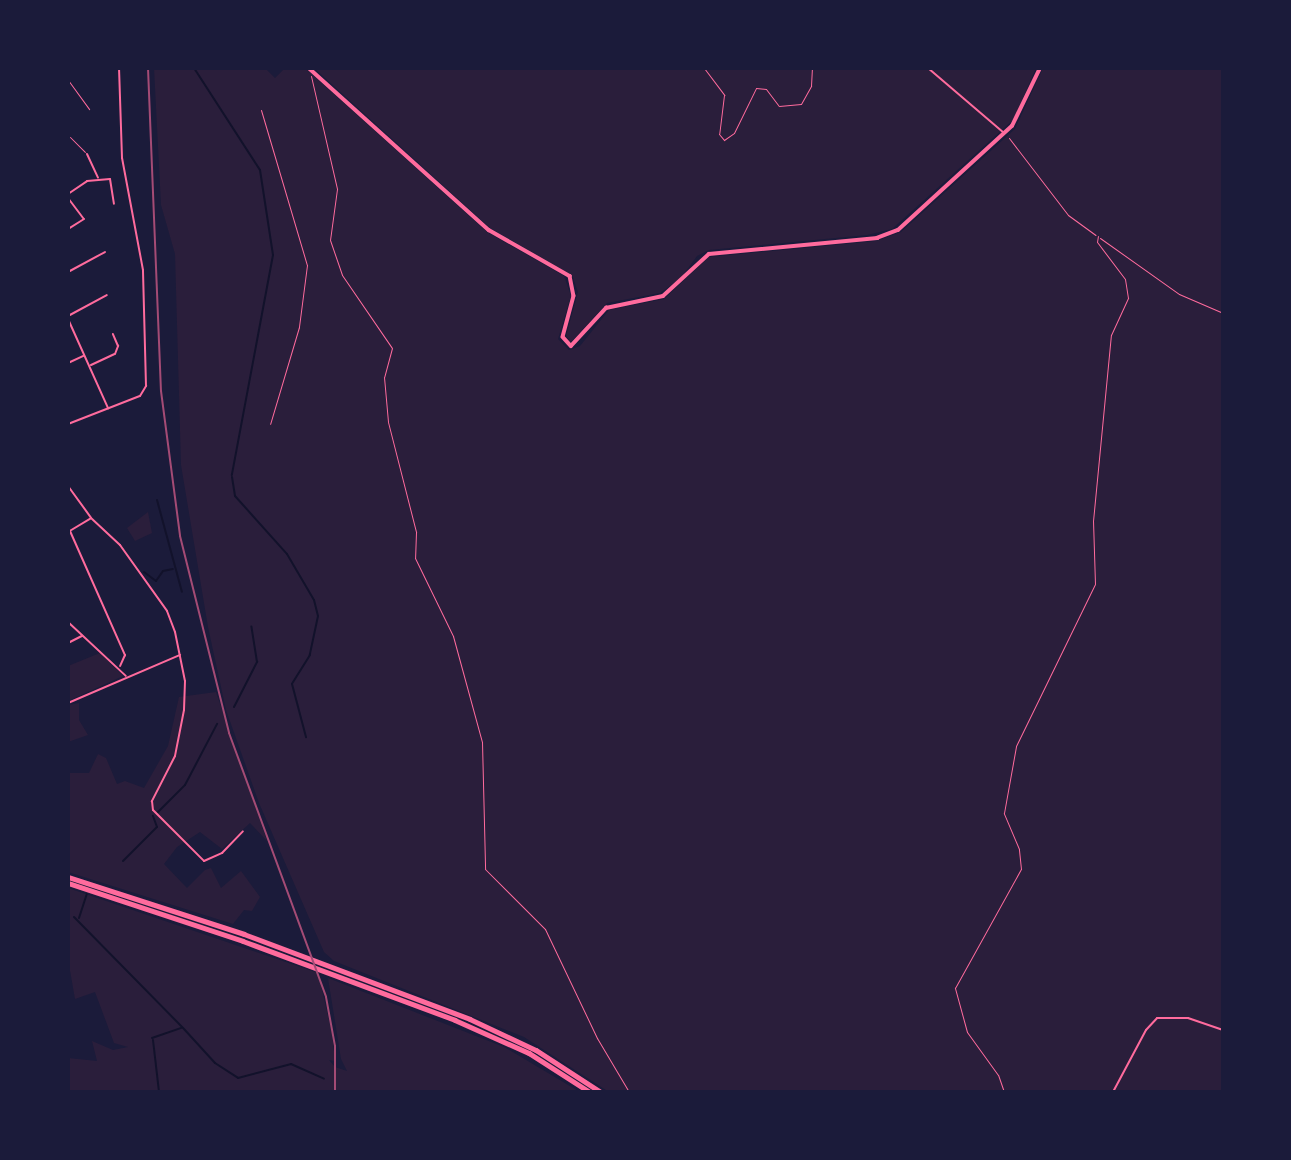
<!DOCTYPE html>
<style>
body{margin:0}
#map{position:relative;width:1291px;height:1160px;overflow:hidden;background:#1b1b3a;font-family:"PT Sans Narrow",sans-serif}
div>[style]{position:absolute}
.green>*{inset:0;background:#2a1e3b}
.stream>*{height:2px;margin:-1px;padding:0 1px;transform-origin:1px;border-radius:1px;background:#12122b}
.path>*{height:1px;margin:-0.5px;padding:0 0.5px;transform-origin:0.5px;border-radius:0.5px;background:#ff6b9d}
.service>*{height:1px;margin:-0.5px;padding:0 0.5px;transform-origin:0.5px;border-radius:0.5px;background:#ff6b9d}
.minor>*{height:2px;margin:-1px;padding:0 1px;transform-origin:1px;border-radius:1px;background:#ff6b9d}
.secondary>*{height:3.5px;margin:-1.75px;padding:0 1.75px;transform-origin:1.75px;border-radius:1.75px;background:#ff6b9d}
.motorway>*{height:4.5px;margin:-2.25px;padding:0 2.25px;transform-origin:2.25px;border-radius:2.25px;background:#ff6b9d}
.rail>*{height:2px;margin:-1px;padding:0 1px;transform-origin:1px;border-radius:1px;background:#a44b75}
span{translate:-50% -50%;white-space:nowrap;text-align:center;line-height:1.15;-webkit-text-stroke:6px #1b1b3a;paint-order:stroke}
.frame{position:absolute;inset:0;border:70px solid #1b1b3a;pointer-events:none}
</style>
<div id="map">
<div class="green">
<div style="clip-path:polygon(154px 68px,265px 68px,275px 78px,285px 68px,305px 68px,487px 232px,564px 276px,571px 296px,558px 339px,569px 350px,580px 346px,609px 310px,664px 299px,709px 257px,876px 241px,901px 232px,1015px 129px,1043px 68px,1223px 68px,1223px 1092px,609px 1092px,524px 1037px,334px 961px,324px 952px,259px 803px,226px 710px,208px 627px,181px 465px,175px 254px,161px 205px)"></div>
<div style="clip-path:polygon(314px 68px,1036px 68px,1014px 119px,892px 229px,867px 235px,709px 250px,697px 256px,680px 279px,660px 293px,607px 303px,571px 342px,566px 336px,578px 292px,572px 275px,490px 228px)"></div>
<div style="clip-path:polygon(148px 512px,152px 533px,135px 541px,127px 528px)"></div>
<div style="clip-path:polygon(100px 653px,123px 676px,68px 701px,68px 666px)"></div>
<div style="clip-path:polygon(216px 692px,267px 841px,250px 823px,222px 849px,200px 832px,177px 847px,164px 864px,187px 888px,205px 870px,211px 868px,221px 888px,241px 871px,260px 897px,252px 911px,244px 910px,233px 924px,68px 872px,68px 773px,89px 773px,98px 754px,106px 758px,117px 784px,125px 781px,144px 788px,168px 746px,179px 697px)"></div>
<div style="clip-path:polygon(79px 703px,79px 720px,88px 735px,68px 742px,68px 705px)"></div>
<div style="clip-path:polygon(68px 888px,318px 973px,332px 1033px,335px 1061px,329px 1060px,335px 1067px,347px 1071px,341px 1059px,328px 978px,504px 1047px,580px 1092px,68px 1092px,68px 1058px,97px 1061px,92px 1041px,113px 1050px,128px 1047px,114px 1043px,95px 992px,75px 999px,68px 959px)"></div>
</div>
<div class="stream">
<div style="left:194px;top:68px;width:121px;rotate:57.1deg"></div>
<div style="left:260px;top:170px;width:86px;rotate:81.3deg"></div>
<div style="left:273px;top:255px;width:224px;rotate:100.6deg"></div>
<div style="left:232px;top:477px;width:19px;rotate:81deg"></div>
<div style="left:235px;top:496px;width:78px;rotate:48.1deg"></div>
<div style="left:287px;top:554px;width:53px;rotate:59.6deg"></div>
<div style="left:314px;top:600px;width:16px;rotate:76deg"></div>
<div style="left:318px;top:616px;width:40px;rotate:102deg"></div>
<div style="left:310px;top:655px;width:34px;rotate:122deg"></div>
<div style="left:292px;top:684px;width:55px;rotate:75.2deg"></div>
<div style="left:157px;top:500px;width:95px;rotate:74.8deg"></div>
<div style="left:144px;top:572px;width:15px;rotate:37deg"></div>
<div style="left:156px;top:581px;width:12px;rotate:-55deg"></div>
<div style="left:163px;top:571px;width:10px;rotate:-11deg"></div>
<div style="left:234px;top:707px;width:51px;rotate:-62.9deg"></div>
<div style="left:257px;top:662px;width:36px;rotate:-99deg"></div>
<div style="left:158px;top:812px;width:38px;rotate:-45deg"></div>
<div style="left:185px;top:785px;width:69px;rotate:-62.3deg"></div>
<div style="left:123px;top:861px;width:48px;rotate:-45deg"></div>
<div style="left:157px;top:827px;width:12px;rotate:-110deg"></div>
<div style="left:74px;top:917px;width:156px;rotate:45.5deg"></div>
<div style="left:79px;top:918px;width:25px;rotate:-72deg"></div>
<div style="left:184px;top:1029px;width:46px;rotate:47.6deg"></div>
<div style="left:215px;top:1063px;width:27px;rotate:33deg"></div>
<div style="left:238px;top:1078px;width:55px;rotate:-14.8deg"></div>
<div style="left:291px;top:1064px;width:36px;rotate:24deg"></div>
<div style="left:152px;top:1038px;width:31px;rotate:-19deg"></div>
<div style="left:153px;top:1040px;width:52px;rotate:83.4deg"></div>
</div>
<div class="path">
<div style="left:704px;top:68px;width:34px;rotate:53deg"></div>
<div style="left:724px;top:95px;width:39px;rotate:97deg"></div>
<div style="left:719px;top:134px;width:8px;rotate:50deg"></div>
<div style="left:724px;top:140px;width:12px;rotate:-35deg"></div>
<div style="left:734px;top:133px;width:50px;rotate:-63.9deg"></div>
<div style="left:756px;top:88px;width:10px;rotate:6deg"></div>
<div style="left:766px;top:89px;width:21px;rotate:53deg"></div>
<div style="left:779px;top:106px;width:22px;rotate:-5deg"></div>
<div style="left:801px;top:104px;width:21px;rotate:-61deg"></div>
<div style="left:811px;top:86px;width:18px;rotate:-87deg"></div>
<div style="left:311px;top:76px;width:116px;rotate:77deg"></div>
<div style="left:337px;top:189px;width:51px;rotate:97.8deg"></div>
<div style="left:330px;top:240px;width:37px;rotate:71deg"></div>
<div style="left:342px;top:275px;width:88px;rotate:55.6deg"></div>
<div style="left:392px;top:348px;width:30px;rotate:105deg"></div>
<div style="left:384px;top:377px;width:45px;rotate:84.9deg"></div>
<div style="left:388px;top:422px;width:114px;rotate:75.7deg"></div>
<div style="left:416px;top:532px;width:26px;rotate:92deg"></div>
<div style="left:415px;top:558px;width:87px;rotate:64deg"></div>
<div style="left:453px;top:636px;width:110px;rotate:74.7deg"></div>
<div style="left:482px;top:742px;width:127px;rotate:88.6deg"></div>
<div style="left:485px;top:869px;width:85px;rotate:45deg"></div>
<div style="left:545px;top:929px;width:121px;rotate:64.5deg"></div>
<div style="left:597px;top:1038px;width:63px;rotate:59.3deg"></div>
<div style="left:261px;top:110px;width:162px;rotate:73.5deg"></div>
<div style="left:307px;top:265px;width:63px;rotate:97.4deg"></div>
<div style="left:299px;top:327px;width:101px;rotate:106.6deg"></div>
<div style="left:1009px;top:138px;width:97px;rotate:52.5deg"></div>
<div style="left:1068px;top:215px;width:34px;rotate:36deg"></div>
<div style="left:1100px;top:238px;width:97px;rotate:35.3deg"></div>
<div style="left:1179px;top:294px;width:48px;rotate:23.4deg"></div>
<div style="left:1004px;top:1092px;width:18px;rotate:-109deg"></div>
<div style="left:998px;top:1075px;width:53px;rotate:-125.8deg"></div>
<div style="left:967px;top:1032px;width:46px;rotate:-105.3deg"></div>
<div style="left:955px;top:988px;width:136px;rotate:-61deg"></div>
<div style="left:1021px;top:869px;width:20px;rotate:-96deg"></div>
<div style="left:1019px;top:849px;width:39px;rotate:-113deg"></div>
<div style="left:1004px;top:813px;width:68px;rotate:-79.8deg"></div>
<div style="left:1016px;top:746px;width:180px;rotate:-64deg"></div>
<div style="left:1095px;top:584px;width:63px;rotate:-91.8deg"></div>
<div style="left:1093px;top:521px;width:187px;rotate:-84.5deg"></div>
<div style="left:1111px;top:335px;width:41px;rotate:-65.3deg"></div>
<div style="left:1128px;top:298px;width:19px;rotate:-99deg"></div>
<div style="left:1125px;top:279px;width:46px;rotate:-127.1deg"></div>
<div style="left:1097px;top:242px;width:6px;rotate:-81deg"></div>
</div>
<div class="service">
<div style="left:68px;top:80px;width:36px;rotate:54deg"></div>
<div style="left:70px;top:137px;width:21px;rotate:45deg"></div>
</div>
<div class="minor">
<div style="left:928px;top:68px;width:100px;rotate:40.5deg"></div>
<div style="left:68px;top:135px;width:3px;rotate:90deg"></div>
<div style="left:87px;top:154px;width:26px;rotate:65deg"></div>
<div style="left:68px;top:194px;width:23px;rotate:-34deg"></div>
<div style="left:87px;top:181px;width:23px;rotate:-5deg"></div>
<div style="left:110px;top:179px;width:25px;rotate:81deg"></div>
<div style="left:68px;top:198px;width:26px;rotate:53deg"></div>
<div style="left:84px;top:219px;width:19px;rotate:148deg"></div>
<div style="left:68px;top:272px;width:42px;rotate:-28.4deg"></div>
<div style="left:68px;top:316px;width:44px;rotate:-28.3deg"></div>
<div style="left:68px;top:319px;width:98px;rotate:65.8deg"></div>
<div style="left:68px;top:363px;width:17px;rotate:-25deg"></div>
<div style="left:91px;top:365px;width:26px;rotate:-25deg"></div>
<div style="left:115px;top:354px;width:9px;rotate:-69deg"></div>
<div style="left:118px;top:346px;width:13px;rotate:-113deg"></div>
<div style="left:68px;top:424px;width:77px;rotate:-21.3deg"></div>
<div style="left:140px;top:396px;width:12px;rotate:-59deg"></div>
<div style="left:146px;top:386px;width:116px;rotate:-91.5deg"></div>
<div style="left:143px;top:270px;width:114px;rotate:-100.6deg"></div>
<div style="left:122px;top:158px;width:90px;rotate:-91.9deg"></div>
<div style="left:68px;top:486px;width:39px;rotate:54deg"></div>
<div style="left:91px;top:518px;width:40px;rotate:43deg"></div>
<div style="left:120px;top:545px;width:81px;rotate:54.5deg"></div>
<div style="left:167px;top:611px;width:22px;rotate:69deg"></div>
<div style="left:175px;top:632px;width:50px;rotate:78.5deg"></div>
<div style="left:185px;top:681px;width:29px;rotate:92deg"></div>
<div style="left:184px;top:710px;width:47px;rotate:101.1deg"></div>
<div style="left:175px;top:756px;width:51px;rotate:117.1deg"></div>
<div style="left:152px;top:801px;width:9px;rotate:84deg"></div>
<div style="left:153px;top:810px;width:72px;rotate:45deg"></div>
<div style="left:204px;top:861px;width:20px;rotate:-24deg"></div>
<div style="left:222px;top:853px;width:30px;rotate:-46deg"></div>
<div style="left:70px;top:531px;width:136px;rotate:66.1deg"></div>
<div style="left:125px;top:655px;width:12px;rotate:114deg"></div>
<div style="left:68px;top:532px;width:26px;rotate:-31deg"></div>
<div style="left:68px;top:622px;width:79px;rotate:43deg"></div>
<div style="left:68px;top:643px;width:16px;rotate:-27deg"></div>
<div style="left:68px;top:703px;width:122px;rotate:-23.2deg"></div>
<div style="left:68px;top:1004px;width:1px;rotate:90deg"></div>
<div style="left:1113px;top:1092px;width:70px;rotate:-62deg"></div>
<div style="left:1146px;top:1030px;width:16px;rotate:-47deg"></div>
<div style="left:1157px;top:1018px;width:31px"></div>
<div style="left:1188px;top:1018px;width:37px;rotate:19deg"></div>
</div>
<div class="secondary">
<div style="left:309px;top:68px;width:242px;rotate:42deg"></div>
<div style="left:489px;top:230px;width:93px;rotate:29.6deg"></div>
<div style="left:570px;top:276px;width:20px;rotate:79deg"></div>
<div style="left:574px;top:296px;width:42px;rotate:105deg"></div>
<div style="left:563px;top:337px;width:12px;rotate:48deg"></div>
<div style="left:571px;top:346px;width:52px;rotate:-47.4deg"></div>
<div style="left:606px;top:308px;width:58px;rotate:-11.9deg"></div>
<div style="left:663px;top:296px;width:62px;rotate:-42.4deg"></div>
<div style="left:709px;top:254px;width:169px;rotate:-5.4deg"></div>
<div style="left:877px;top:238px;width:22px;rotate:-21deg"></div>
<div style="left:898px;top:230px;width:154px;rotate:-42.4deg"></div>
<div style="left:1012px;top:126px;width:64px;rotate:-64.2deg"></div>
</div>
<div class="motorway">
<div style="left:68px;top:877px;width:185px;rotate:17.9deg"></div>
<div style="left:244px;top:934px;width:241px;rotate:20.6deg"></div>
<div style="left:470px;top:1019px;width:73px;rotate:25.2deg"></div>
<div style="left:536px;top:1050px;width:77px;rotate:32.9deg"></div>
<div style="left:68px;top:883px;width:184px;rotate:18.3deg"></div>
<div style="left:243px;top:941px;width:226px;rotate:20.4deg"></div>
<div style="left:455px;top:1020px;width:81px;rotate:24deg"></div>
<div style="left:529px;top:1053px;width:72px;rotate:32.6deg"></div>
</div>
<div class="rail">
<div style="left:148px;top:68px;width:323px;rotate:87.7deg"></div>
<div style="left:161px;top:391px;width:146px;rotate:82.5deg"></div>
<div style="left:180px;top:536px;width:203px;rotate:76deg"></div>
<div style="left:229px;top:733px;width:281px;rotate:69.8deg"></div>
<div style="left:326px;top:997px;width:50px;rotate:79.6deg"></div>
<div style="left:335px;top:1046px;width:46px;rotate:90deg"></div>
</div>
<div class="frame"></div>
</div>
